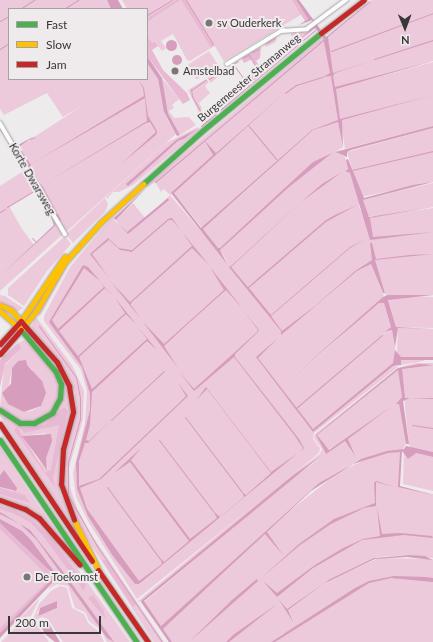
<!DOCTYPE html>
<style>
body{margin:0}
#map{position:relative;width:433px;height:642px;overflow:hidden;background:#eeebec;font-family:Lato,sans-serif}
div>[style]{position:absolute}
.green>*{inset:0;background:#edc9dc;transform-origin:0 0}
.forest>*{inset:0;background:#e7b9d3}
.water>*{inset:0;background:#d69dbd}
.round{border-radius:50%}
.stream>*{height:1px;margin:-0.5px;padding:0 0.5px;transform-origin:0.5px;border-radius:0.5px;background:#d69dbd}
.roads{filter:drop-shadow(0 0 1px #a8a5a6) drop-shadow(0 0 1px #a8a5a6)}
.street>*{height:3.5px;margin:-1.75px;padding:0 1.75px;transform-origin:1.75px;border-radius:1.75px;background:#fcfcfc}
.fast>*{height:5px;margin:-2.5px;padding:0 2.5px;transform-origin:2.5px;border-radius:2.5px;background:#4caf50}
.slow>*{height:5px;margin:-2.5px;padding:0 2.5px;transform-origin:2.5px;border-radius:2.5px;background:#ffc107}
.jam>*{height:5px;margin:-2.5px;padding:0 2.5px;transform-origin:2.5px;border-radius:2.5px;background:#c62828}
.dots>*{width:11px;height:11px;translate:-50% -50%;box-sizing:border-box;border:2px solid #efeaec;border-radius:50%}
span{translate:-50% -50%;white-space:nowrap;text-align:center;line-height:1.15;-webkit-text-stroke:4px #efeaec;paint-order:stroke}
.poi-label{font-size:11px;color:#393738}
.left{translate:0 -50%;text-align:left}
.street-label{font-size:11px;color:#393738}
.legend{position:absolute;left:8px;top:8px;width:140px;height:72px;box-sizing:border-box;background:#efeaec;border:1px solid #a6a2a4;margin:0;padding:5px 7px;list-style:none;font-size:12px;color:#393738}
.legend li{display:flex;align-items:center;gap:8px;height:20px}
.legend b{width:20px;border:1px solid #a6a2a4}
.north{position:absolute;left:385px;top:8px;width:40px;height:40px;-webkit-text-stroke:3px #efeaec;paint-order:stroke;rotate:179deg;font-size:11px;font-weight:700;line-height:16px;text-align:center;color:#393738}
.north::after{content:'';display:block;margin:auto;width:14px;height:18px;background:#393738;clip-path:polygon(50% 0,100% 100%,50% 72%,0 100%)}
.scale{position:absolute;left:8px;top:616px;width:93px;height:18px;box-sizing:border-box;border:2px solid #393738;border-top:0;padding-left:5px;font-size:12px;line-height:14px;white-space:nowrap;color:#393738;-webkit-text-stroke:3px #efeaec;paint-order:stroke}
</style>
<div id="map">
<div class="green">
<div style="clip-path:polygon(0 0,107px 0,111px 9px,9px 9px,9px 79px,147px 79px,147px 63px,158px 79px,165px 115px,176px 134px,66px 232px,17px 148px,82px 106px,63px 117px,47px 93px,4px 115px,0 109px)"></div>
<div style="clip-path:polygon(122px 0,176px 0,147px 18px,147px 9px,127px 9px)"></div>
<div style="clip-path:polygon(181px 0,211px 48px,190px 61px,187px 60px,173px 34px,161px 41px,166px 48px,162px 51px,155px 42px,152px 44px,147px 36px,147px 22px)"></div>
<div style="clip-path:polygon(186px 0,296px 0,304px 13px,224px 61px)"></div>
<div style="clip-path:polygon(evenodd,373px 0,433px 0,433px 61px,361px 82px,433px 62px,433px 126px,345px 149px,341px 122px,338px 122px,343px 147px,335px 152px,345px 157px,348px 168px,345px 171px,350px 173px,361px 203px,359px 206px,373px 239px,369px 219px,376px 216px,368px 216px,363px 200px,433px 183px,433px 207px,378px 216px,433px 208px,433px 295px,386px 296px,375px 261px,372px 260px,355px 271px,316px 306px,357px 271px,371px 264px,384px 296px,366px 313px,379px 303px,384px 303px,391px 327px,386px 333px,392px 330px,396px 354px,393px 363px,313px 429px,296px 410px,313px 432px,393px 366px,398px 367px,314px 433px,313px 439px,320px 448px,319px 453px,137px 599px,89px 523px,76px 497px,73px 473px,85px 423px,87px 391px,81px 370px,44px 321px,44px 316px,70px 267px,106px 224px,116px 215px,114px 220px,125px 230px,116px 220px,133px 203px,145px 218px,154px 211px,170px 195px,164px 189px,161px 192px,155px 182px,148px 187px,146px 186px,323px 37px,329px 63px,328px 37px,373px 0,274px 101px,174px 193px,202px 228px,273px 167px,203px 229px,218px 248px,220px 248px,265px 209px,220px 250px,228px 263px,170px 195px,213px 155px,204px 141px,216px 153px,274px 101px,373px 0,168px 219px,172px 219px,180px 231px,172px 220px,169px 220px,132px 252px,120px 250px,109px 240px,92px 254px,108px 238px,119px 248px,132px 250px,168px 219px,373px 0,178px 259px,132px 302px,132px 307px,118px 291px,129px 303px,178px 259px,373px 0,230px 266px,248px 287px,258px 279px,249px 288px,260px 305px,230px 266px,373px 0,358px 320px,332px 344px,284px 384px,297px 372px,358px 320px,373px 0,131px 459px,131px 460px,183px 531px,130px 462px,131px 459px)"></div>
<div style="clip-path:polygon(315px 28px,297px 44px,291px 35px,291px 33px)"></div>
<div style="clip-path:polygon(277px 36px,276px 42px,266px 47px,264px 44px)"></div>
<div style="left:209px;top:51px;width:17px;height:26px;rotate:57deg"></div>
<div style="clip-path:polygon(226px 67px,227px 69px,211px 83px,207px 78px)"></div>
<div style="clip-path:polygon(162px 78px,179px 99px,172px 105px,174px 108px,169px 111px,174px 118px,189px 117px,196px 125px,180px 135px,168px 112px)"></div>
<div style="clip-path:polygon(206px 79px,209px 82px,205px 86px,210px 93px,199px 103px,202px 108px,199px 113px,188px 90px)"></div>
<div style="clip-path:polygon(evenodd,198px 127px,199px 130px,133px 185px,119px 192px,113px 192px,107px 199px,106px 197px,166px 143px,198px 127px,197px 128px,184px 139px,178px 141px,126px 184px,176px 140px,183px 138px,197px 128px)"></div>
<div style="clip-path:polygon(433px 128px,433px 182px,361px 197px,347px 152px)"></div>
<div style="clip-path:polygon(25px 170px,36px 190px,9px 206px,22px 229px,34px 245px,57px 224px,63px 234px,0 291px,0 186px)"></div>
<div style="clip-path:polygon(105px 198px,108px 204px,105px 212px,73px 243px,66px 234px)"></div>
<div style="clip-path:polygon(65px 236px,71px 244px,47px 271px,24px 306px,8px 295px,8px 288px)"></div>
<div style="clip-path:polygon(68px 265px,40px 316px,38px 315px,64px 268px)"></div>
<div style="clip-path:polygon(0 295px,5px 296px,23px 308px,17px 312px,0 304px)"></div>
<div style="clip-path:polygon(411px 296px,433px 297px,433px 328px,396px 327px,388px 298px)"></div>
<div style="clip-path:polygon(36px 317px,72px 365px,84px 391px,83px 419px,69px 468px,70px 487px,77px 508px,89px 531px,164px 642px,154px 642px,77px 523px,63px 486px,65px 453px,75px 412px,75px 393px,64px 368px,31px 327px)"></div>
<div style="clip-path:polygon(398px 328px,433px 329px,433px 359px,424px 359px,424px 361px,401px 365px,397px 350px)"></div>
<div style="clip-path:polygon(evenodd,24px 340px,46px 361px,57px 378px,60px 392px,55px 408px,38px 421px,18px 421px,0 408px,4px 366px,22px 348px,18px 343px,24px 340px,18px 361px,32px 369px,41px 406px,31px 411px,24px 412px,9px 386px,12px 368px,18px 361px)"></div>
<div style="clip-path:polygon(416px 363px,433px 363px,433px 455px,433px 452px,411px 449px,409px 444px,401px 367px)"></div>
<div style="clip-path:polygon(evenodd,56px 368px,68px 388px,71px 417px,59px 482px,60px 493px,85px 545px,0 416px,0 413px,14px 423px,31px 426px,53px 416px,61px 406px,63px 396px,56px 368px,46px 433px,46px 462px,48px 469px,38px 460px,22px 436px,46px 433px)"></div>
<div style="clip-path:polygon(evenodd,398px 368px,402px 397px,397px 404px,399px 404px,406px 444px,401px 452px,399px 486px,433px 494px,433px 558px,410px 555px,377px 557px,330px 579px,287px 609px,278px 600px,295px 623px,288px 610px,330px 580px,379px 558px,429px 559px,433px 560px,433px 642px,275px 642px,285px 635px,284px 633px,271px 642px,169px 642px,161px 630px,287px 513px,339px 472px,369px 458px,358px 460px,319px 483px,161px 626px,144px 602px,288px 482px,323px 456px,292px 476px,188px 564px,141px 602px,138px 601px,283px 481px,320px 454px,322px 449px,314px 438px,315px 434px,398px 368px,317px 436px,327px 450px,348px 439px,357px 457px,345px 441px,325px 453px,317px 436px)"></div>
<div style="clip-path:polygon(0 447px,32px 496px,69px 549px,44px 520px,0 499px,0 487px,14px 491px,3px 470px,0 475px)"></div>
<div style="clip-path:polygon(404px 452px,405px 457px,416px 453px,433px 457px,433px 491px,403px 484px)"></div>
<div style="clip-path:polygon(0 504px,22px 510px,38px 521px,63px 548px,130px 642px,107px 642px,101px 630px,89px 621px,85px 612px,75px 608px,68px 586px,57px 584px,48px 589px,54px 581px,0 636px,0 521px,53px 570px,31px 540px,0 519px)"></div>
<div style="clip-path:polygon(evenodd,60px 586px,67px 588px,72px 608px,84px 614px,88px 623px,99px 632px,104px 642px,63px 642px,48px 619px,42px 617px,36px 620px,34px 617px,39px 604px,51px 591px,60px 586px,57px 601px,54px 610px,45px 611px,39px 616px,37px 613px,40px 608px,57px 601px)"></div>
<div style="clip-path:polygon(40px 598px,31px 616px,20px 618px)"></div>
<div style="clip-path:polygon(30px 619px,35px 622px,49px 642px,1px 642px,21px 622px)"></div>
</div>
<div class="forest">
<div style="clip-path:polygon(176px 0,186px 0,214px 46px,211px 48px,181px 0,147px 22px,147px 18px)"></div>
<div style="clip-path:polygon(292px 0,296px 0,308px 19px,305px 21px)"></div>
<div style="clip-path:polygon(147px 36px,152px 43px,155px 42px,158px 46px,152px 50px,163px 70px,187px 93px,190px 100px,183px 104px,147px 56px)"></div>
<div style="clip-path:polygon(295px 41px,297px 44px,249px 85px,245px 80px,258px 71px,252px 59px,244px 63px,241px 58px,261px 47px,260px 58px,256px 61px,261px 68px)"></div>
<div style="clip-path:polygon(18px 343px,22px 348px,5px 364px,0 387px,0 360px)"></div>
<div style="clip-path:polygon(64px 407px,68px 411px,53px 478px,55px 487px,14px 430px,17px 427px,45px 472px,51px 470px,59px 425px,24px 433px,21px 428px,44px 425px)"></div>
<div style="clip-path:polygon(0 488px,25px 495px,30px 503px,0 494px)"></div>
<div style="clip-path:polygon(0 506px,14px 510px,31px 519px,50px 536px,86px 585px,84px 591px,87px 595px,43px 536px,31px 523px,15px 514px,0 509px)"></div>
<div style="clip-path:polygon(0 523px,46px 567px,51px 574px,48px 576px,0 529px)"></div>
<div style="clip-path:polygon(101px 559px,107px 561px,136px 604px,133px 607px)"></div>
<div style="clip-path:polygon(47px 582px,49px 584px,0 633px,0 628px)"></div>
<div style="clip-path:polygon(93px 595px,103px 609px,106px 619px,88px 598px)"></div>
</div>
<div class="water">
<div style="clip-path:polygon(107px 0,118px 0,123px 9px,111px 9px)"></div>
<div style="clip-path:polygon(296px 0,299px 0,326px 37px,369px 2px,373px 0,328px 37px,333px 73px,375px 60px,335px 73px,333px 76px,335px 87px,433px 61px,336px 89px,340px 119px,433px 95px,342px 120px,343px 147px,338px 122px,313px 130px,203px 229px,218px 248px,220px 248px,313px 162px,332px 153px,289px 187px,220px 250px,227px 264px,171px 193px,213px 155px,204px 140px,216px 153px,284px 93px,174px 193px,201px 228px,312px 130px,338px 120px,331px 76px,323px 77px,330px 73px,323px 37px,315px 28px,296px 42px,315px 26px,312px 20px,299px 25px,308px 19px)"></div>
<div class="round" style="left:165.5px;top:39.5px;width:11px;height:11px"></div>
<div class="round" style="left:172px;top:55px;width:10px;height:10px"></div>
<div style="clip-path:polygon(147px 56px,162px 78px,168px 113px,180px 135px,177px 136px,164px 112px,158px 79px,147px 63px)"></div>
<div style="clip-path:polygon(138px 79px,144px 88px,148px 116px,157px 131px,157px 133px,156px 135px,121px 164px,63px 217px,156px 132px,150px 122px,146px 123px,44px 184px,147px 121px,145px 98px,33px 163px,144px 96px,143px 88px)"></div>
<div style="clip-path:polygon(433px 126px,433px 128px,351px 150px,347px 152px,347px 157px,335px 152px)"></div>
<div style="clip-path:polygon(197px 129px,184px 139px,178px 141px,128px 186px,126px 184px,176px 140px)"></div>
<div style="clip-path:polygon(34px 136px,19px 147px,31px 165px,32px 174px,12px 140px,18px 145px)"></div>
<div style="clip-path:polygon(348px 159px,364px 198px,413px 185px,433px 182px,363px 200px,369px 217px,433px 207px,370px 218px,373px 237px,433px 232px,370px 240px,350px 173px,345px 171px,348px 169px,346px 160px)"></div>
<div style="clip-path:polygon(342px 172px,301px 202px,231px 267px,248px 287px,326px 220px,333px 216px,357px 205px,326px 222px,249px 288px,271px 315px,350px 247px,366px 239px,350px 248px,271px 316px,282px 331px,315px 306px,355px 271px,372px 260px,370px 243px,372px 243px,376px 259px,410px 255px,433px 254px,375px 260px,385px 293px,383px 293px,371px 264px,357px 271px,281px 335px,281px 331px,229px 267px,231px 266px,301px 202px,322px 184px)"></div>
<div style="clip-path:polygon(34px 176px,43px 187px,61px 220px,60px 221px)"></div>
<div style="clip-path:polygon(145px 189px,116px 220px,127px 232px,168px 198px,169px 200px,128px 234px,114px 218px)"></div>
<div style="clip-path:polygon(50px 214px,56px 225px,0 276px,54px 225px)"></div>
<div style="clip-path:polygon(172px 218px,181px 231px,172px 220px,169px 220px,132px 252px,120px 250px,109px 240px,92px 254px,109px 278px,90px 254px,108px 238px,119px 248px,132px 250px,168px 219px)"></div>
<div style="clip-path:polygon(182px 232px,209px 265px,192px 248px,132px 302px,131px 305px,141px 319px,111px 282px,130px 302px,192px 246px)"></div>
<div style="clip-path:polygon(83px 265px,88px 267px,100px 281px,84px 268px,52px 320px,58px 329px,104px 287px,101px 283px,113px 296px,105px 288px,59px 331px,78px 356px,125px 313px,115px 298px,136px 324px,126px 314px,79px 357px,92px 389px,147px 339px,137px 326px,157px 350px,147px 341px,92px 392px,90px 425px,86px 440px,89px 441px,112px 419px,88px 443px,85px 443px,79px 461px,79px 486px,99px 479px,178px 404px,186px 396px,178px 383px,188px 396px,101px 479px,80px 488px,87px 509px,139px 581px,162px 564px,160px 558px,164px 562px,189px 541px,130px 462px,114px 473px,141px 448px,131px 460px,190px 539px,217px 518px,213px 511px,220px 517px,244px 497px,242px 492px,246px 495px,271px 473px,207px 389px,197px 399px,206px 387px,271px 472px,298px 453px,139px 584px,135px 584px,113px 556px,88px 516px,77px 489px,76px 463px,90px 410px,90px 394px,82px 367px,49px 322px)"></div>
<div style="clip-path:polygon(210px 267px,242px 308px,226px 290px,191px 321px,164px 346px,178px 368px,143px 322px,164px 344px,224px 290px)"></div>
<div style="clip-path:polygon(388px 295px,433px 295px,388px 300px,396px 327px,433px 329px,398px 328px,395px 347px,392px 330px,385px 332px,391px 327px,384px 303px,379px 303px,282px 386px,383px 297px)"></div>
<div style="clip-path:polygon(243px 310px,259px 330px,258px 332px,235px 354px,235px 357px,299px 439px,304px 448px,301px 452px,303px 448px,295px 436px,234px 357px,194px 391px,179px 371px,194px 389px,257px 332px,258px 330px)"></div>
<div style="clip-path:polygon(278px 338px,258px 358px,313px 429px,393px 363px,395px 350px,401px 357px,433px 357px,433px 360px,401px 360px,401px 365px,393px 366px,313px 432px,256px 357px)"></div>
<div style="clip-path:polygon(26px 360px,27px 365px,42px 381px,46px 393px,41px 406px,24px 412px,8px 404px,2px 393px,11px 384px,12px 368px,18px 361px)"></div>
<div style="clip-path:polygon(420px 364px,433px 365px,402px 369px,405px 398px,433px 398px,433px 399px,410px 398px,403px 401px,409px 444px,406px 444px,399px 404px,396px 404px,402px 397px,398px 370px,317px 435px,329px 450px,392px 406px,348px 439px,356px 457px,345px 441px,326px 454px,316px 435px,398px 368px)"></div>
<div style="clip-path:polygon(51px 434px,52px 441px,46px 458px,47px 470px,22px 436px)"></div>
<div style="clip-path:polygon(406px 446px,433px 452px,433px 457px,416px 453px,408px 459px,402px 451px,400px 486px,433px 495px,398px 487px,400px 452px,388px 453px,353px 464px,311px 491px,267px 532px,283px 555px,265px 534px,166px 626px,163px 629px,172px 642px,169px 642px,141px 602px,142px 600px,292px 476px,322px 455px,144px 601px,161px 626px,319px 483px,361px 459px,387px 451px,404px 449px)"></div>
<div style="clip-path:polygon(4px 470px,17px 488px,16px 491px,0 487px,0 475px)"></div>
<div style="clip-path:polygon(376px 481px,395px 487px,376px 482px,376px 506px,364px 508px,331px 524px,300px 545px,260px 579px,299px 544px,334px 519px,375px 503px,374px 483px)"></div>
<div style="clip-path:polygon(377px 507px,382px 534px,400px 533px,432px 536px,433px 538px,404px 535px,362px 540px,313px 568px,277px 597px,263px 581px,277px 593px,315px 565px,343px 548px,363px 539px,380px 536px)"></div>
<div style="clip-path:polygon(0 512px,30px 530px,64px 573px,70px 573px,69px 580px,114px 642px,107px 638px,37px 540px,20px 524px,0 514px)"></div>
<div style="clip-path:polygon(0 519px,22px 531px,31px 540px,53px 570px,54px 581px,0 638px,0 633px,52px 579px,50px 571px,0 523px)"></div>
<div style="clip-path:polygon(410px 555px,425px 556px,433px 560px,407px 557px,375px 559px,325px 583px,288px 610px,294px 623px,278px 599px,287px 609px,330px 579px,374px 558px)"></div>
<div style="clip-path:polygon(394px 576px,425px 577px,433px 578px,433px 582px,391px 578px,369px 583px,275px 642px,271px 642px,355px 588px,369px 581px)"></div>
<div style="clip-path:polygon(257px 579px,258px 581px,189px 642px,232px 600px)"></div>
<div style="clip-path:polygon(57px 601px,57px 608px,38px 616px,40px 608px)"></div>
<div style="clip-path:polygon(277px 604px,229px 642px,226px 642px,233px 635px)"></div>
<div style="clip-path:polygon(43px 620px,49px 624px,60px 642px,55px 642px,46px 635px,40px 626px)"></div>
</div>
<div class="stream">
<div style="left:186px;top:0;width:52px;rotate:58.5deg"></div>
<div style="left:20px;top:9px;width:17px;rotate:-33deg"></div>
<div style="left:64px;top:9px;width:17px;rotate:-33deg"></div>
<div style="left:147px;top:15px;width:29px;rotate:-31deg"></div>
<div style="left:0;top:21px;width:10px;rotate:-29deg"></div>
<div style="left:267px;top:43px;width:9px;rotate:-32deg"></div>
<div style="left:0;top:49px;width:11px;rotate:-34deg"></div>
<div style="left:331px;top:51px;width:109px;rotate:-20.4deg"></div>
<div style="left:252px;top:52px;width:7px;rotate:-27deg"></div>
<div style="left:244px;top:57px;width:5px;rotate:-22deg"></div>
<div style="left:249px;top:55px;width:22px;rotate:60deg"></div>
<div style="left:374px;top:59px;width:62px;rotate:-17.9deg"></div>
<div style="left:233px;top:64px;width:26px;rotate:54deg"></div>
<div style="left:232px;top:65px;width:7px;rotate:-34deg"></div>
<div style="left:209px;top:79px;width:19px;rotate:-32deg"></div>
<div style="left:191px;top:89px;width:7px;rotate:82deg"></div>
<div style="left:192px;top:96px;width:29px;rotate:61deg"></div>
<div style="left:191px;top:90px;width:18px;rotate:-34deg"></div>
<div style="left:285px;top:93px;width:14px;rotate:-36deg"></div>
<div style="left:296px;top:85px;width:28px;rotate:-17deg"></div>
<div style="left:248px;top:125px;width:45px;rotate:50.4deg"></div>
<div style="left:201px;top:126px;width:150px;rotate:-40.1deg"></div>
<div style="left:0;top:129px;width:9px;rotate:54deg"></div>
<div style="left:30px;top:139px;width:5px;rotate:-22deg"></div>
<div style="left:8px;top:143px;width:82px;rotate:60deg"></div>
<div style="left:352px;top:170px;width:83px;rotate:-13.2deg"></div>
<div style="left:155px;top:182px;width:220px;rotate:-40.2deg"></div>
<div style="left:7px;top:207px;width:33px;rotate:-31deg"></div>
<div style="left:35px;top:190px;width:8px;rotate:-120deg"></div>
<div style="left:0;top:212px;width:6px;rotate:-31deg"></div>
<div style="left:32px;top:238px;width:6px;rotate:45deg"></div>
<div style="left:39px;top:326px;width:63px;rotate:54deg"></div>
<div style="left:76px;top:377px;width:20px;rotate:79deg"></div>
<div style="left:80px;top:397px;width:22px;rotate:90deg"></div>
<div style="left:80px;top:419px;width:45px;rotate:105.6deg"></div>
<div style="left:68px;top:462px;width:33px;rotate:90deg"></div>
<div style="left:68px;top:495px;width:59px;rotate:60.4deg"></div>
<div style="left:97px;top:546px;width:116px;rotate:55.9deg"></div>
<div style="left:296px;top:408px;width:113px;rotate:-40.3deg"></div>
<div style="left:185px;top:417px;width:94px;rotate:52.8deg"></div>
<div style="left:111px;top:420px;width:72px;rotate:-42.8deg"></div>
<div style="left:412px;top:425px;width:21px;rotate:8deg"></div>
<div style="left:159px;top:440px;width:89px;rotate:52.7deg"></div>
<div style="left:107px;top:487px;width:89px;rotate:53.6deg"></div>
</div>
<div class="roads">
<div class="street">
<div style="left:227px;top:64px;width:63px;rotate:-31.4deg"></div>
<div style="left:281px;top:31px;width:26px;rotate:-4deg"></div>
<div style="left:307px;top:29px;width:49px;rotate:-36.6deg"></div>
<div style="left:0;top:123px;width:129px;rotate:59.6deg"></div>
</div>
<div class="fast">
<div style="left:143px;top:184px;width:79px;rotate:-41.9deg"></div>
<div style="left:202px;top:131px;width:154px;rotate:-39.5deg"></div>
<div style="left:0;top:410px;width:24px;rotate:33deg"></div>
<div style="left:20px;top:423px;width:14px"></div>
<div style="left:34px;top:423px;width:21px;rotate:-29deg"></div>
<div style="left:52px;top:413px;width:17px;rotate:-62deg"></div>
<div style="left:60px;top:398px;width:14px;rotate:-86deg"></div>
<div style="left:61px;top:384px;width:13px;rotate:-113deg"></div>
<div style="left:56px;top:372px;width:55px;rotate:-129.8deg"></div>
<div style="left:0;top:440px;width:244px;rotate:55.9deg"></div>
</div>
<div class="slow">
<div style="left:0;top:305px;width:12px;rotate:24deg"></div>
<div style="left:11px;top:310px;width:15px;rotate:48deg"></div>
<div style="left:21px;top:321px;width:78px;rotate:-55.9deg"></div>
<div style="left:0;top:311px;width:28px;rotate:42deg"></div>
<div style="left:21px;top:330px;width:28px;rotate:-52deg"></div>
<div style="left:38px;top:308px;width:53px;rotate:-59.6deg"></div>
<div style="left:65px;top:262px;width:54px;rotate:-48deg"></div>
<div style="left:101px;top:222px;width:57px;rotate:-42.1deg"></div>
<div style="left:74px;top:520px;width:59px;rotate:63.9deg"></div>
</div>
<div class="jam">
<div style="left:321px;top:33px;width:54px;rotate:-37.5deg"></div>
<div style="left:25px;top:326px;width:48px;rotate:48.4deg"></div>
<div style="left:57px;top:362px;width:27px;rotate:63deg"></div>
<div style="left:69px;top:386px;width:26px;rotate:81deg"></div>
<div style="left:73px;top:412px;width:38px;rotate:105deg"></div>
<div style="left:63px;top:449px;width:35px;rotate:93deg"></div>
<div style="left:61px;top:484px;width:38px;rotate:70deg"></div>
<div style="left:0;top:344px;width:31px;rotate:-48deg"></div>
<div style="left:21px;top:321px;width:6px;rotate:51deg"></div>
<div style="left:0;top:354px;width:32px;rotate:-49deg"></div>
<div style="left:0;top:424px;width:165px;rotate:56.1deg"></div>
<div style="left:0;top:500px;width:27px;rotate:20deg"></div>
<div style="left:25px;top:509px;width:17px;rotate:33deg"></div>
<div style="left:39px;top:518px;width:62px;rotate:48.9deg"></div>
<div style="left:98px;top:570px;width:88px;rotate:55.2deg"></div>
</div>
</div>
<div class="dots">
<div style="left:209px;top:23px;background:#787677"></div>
<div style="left:175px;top:71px;background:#787677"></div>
<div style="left:27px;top:577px;background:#787677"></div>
</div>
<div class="poi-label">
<span class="left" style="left:217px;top:23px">sv Ouderkerk</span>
<span class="left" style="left:183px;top:71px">Amstelbad</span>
<span class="left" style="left:35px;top:577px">De Toekomst</span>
</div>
<div class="street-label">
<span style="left:249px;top:78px;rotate:-40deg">Burgemeester Stramanweg</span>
<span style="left:32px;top:179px;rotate:60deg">Korte Dwarsweg</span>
</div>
<ul class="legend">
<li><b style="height:5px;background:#4caf50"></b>Fast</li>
<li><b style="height:5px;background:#ffc107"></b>Slow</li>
<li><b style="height:5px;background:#c62828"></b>Jam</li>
</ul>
<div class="north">N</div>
<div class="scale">200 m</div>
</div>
